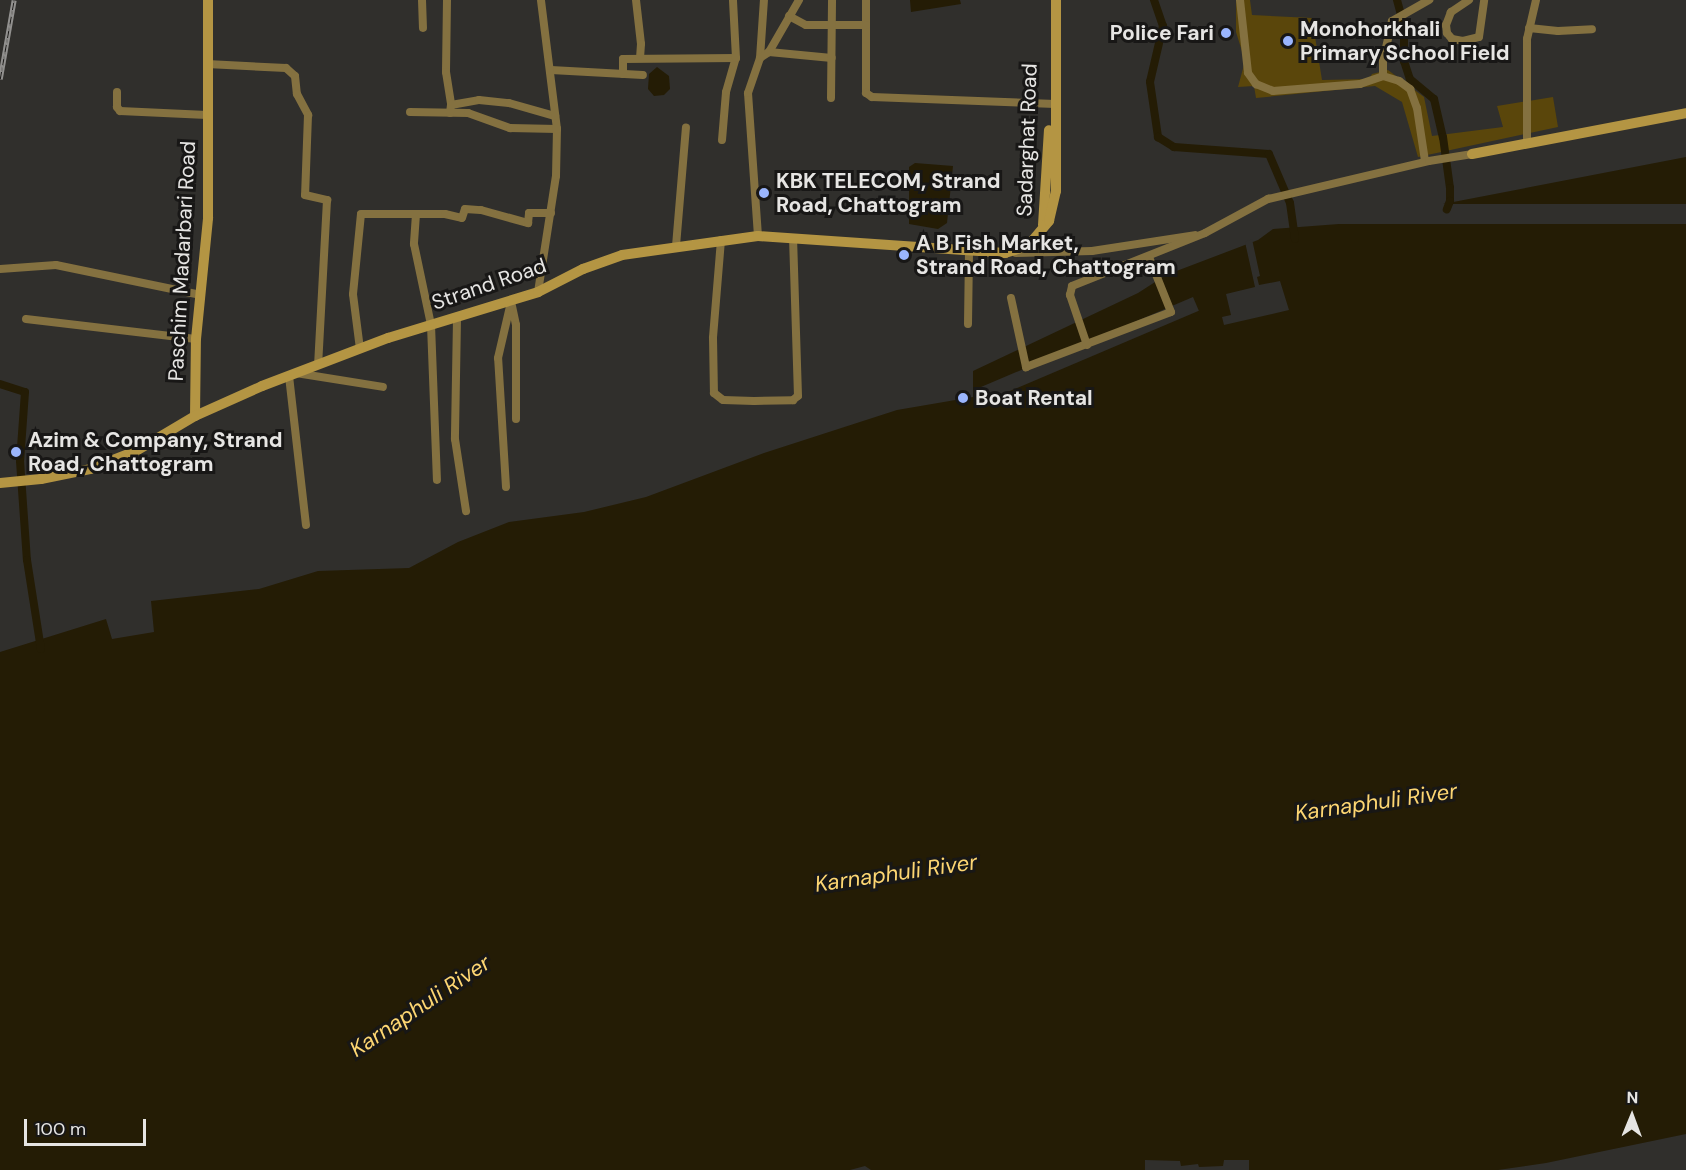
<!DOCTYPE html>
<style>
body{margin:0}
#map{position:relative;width:1686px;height:1170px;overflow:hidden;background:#302f2c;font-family:"DM Sans",sans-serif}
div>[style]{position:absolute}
.green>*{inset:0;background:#5a460b}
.water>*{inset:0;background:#241c05}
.pier>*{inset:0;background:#302f2c;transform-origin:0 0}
.canal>*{height:8px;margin:-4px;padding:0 4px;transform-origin:4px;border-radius:4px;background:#241c05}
.street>*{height:8px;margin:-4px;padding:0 4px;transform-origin:4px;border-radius:4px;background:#847140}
.secondary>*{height:10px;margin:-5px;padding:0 5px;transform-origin:5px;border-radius:5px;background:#b49543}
.rail>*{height:4.5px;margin-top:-2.25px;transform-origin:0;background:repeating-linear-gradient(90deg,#181716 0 7px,#92918f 0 14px);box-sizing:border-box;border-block:2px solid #92918f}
.dots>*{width:16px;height:16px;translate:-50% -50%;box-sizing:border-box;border:3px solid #181716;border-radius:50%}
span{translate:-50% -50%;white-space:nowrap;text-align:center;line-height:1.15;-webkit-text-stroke:6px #181716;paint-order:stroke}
.poi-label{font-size:21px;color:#e6e5e3;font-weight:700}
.left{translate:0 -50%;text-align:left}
.right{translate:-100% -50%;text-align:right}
.street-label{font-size:21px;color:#e6e5e3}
.water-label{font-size:22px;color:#fdd672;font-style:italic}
.north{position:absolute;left:1602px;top:1086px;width:60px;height:60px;-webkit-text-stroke:4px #181716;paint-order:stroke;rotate:1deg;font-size:16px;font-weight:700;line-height:24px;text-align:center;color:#e6e5e3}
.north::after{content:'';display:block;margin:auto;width:21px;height:27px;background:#e6e5e3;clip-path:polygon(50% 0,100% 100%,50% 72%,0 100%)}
.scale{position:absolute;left:24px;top:1119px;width:122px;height:27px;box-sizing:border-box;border:3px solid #e6e5e3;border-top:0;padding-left:8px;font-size:18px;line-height:21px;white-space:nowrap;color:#e6e5e3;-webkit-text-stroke:4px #181716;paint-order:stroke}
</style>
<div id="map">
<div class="green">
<div style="clip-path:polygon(1236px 0,1250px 0,1252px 15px,1312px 18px,1322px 80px,1369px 79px,1372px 74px,1388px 70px,1424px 97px,1432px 136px,1503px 127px,1497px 106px,1553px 97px,1558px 127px,1418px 157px,1402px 102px,1375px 86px,1256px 98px,1254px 86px,1238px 87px,1245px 61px,1236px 32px)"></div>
</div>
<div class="water">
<div style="clip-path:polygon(910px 0,960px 0,961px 4px,911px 12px)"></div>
<div style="clip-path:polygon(657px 67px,669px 76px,670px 89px,664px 95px,654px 96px,648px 89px,649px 74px)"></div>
<div style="clip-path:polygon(1686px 157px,1686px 1134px,1546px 1163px,1498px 1170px,871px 1170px,865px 1166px,850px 1170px,0 1170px,0 652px,106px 619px,112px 639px,154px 632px,151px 601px,259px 589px,318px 571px,409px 568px,458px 542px,509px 522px,584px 512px,646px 497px,764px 453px,897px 410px,973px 397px,973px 371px,1138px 293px,1166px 275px,1258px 240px,1273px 229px,1339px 224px)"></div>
<div style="clip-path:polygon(915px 163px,953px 166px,947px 223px,938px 229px,909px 224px,909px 167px)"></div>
</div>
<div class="pier">
<div style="left:1686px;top:204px;width:20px;height:379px;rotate:90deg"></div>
<div style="clip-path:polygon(1252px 239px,1260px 276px,1257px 277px,1259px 285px,1280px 281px,1289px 310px,1224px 325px,1222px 317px,1231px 315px,1226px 294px,1255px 287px,1245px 242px)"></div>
<div style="left:1193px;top:297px;width:15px;height:231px;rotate:67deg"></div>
<div style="clip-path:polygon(1145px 1160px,1180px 1161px,1181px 1166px,1198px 1164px,1199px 1167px,1223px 1166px,1224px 1160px,1249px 1160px,1249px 1170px,1145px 1170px)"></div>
</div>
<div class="canal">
<div style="left:1154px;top:0;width:28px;rotate:71deg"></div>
<div style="left:1163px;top:26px;width:57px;rotate:103.1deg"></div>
<div style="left:1150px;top:82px;width:56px;rotate:81.7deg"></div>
<div style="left:1158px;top:137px;width:19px;rotate:32deg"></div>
<div style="left:1174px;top:147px;width:95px;rotate:4.2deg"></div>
<div style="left:1269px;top:154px;width:53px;rotate:66.8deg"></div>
<div style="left:1290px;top:203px;width:36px;rotate:82deg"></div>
<div style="left:1397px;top:0;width:28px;rotate:75deg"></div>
<div style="left:1404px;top:27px;width:34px;rotate:90deg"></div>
<div style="left:1404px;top:61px;width:19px;rotate:72deg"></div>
<div style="left:1410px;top:79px;width:31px;rotate:40deg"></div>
<div style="left:1434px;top:99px;width:39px;rotate:77deg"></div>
<div style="left:1443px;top:137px;width:51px;rotate:82.2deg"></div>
<div style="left:1450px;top:188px;width:13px;rotate:90deg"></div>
<div style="left:1450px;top:201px;width:9px;rotate:111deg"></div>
<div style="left:0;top:384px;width:26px;rotate:18deg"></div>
<div style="left:25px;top:392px;width:69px;rotate:94.1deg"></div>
<div style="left:20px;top:461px;width:99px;rotate:86deg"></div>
<div style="left:27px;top:560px;width:90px;rotate:81.1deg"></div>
</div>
<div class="street">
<div style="left:422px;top:0;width:28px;rotate:88deg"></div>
<div style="left:447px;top:0;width:72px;rotate:90.8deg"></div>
<div style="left:446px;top:72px;width:33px;rotate:81deg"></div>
<div style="left:636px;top:0;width:44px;rotate:83.5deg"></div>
<div style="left:641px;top:44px;width:14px;rotate:94deg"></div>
<div style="left:866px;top:0;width:93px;rotate:90deg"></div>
<div style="left:866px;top:93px;width:7px;rotate:34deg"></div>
<div style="left:872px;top:97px;width:183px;rotate:2.2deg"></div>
<div style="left:1240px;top:0;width:73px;rotate:83.7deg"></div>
<div style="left:1248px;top:73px;width:14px;rotate:54deg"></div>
<div style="left:1256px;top:84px;width:18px;rotate:22deg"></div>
<div style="left:1273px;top:91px;width:87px;rotate:-4.6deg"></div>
<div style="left:1360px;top:84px;width:24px;rotate:-19deg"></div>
<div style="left:1383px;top:76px;width:17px;rotate:17deg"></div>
<div style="left:1399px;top:81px;width:14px;rotate:36deg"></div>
<div style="left:1410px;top:89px;width:20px;rotate:70deg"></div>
<div style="left:1417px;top:108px;width:54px;rotate:81.4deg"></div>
<div style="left:1469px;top:0;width:22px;rotate:146deg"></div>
<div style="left:1451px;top:12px;width:14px;rotate:111deg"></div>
<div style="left:1446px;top:25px;width:8px;rotate:83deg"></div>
<div style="left:1447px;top:33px;width:8px;rotate:50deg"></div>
<div style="left:1452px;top:39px;width:11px;rotate:10deg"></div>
<div style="left:1463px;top:41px;width:16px;rotate:-14deg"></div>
<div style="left:1479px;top:37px;width:37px;rotate:-82deg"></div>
<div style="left:789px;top:16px;width:19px;rotate:28deg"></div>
<div style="left:806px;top:25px;width:60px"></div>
<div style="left:1529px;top:28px;width:29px;rotate:6deg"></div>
<div style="left:1558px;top:31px;width:34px;rotate:-3deg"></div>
<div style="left:769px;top:52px;width:63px;rotate:5.4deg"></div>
<div style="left:760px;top:58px;width:58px;rotate:-86.1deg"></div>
<div style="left:207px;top:64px;width:79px;rotate:2.9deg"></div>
<div style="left:286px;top:68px;width:12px;rotate:42deg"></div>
<div style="left:295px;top:76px;width:18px;rotate:84deg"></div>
<div style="left:297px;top:94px;width:24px;rotate:62deg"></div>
<div style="left:308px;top:115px;width:80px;rotate:92.1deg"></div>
<div style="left:305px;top:195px;width:23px;rotate:13deg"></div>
<div style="left:327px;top:200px;width:164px;rotate:93.1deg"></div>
<div style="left:551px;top:70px;width:92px;rotate:3.1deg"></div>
<div style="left:623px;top:74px;width:15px;rotate:-90deg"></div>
<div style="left:623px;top:59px;width:113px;rotate:-0.5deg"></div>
<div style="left:1383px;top:76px;width:15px;rotate:-90deg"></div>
<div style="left:1383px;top:61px;width:41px;rotate:-77.3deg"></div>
<div style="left:1392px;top:21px;width:43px;rotate:-29.6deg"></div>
<div style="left:117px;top:92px;width:15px;rotate:90deg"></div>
<div style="left:117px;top:107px;width:5px;rotate:53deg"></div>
<div style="left:120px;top:111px;width:87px;rotate:2.6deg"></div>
<div style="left:831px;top:98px;width:98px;rotate:-89.4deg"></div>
<div style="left:410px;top:112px;width:58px;rotate:1deg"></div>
<div style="left:468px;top:113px;width:45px;rotate:19.7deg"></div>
<div style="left:510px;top:128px;width:47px;rotate:1.2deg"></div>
<div style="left:450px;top:113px;width:8px;rotate:-83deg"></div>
<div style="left:451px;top:105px;width:28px;rotate:-10deg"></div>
<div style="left:479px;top:100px;width:30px;rotate:6deg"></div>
<div style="left:509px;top:103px;width:48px;rotate:15.8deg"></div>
<div style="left:722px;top:140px;width:48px;rotate:-85.2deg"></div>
<div style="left:726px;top:92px;width:35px;rotate:-74deg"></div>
<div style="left:736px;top:58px;width:58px;rotate:-93deg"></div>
<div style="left:1527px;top:143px;width:104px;rotate:-90deg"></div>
<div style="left:1527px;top:39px;width:40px;rotate:-77deg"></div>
<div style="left:416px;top:214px;width:30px;rotate:94deg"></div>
<div style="left:414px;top:244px;width:83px;rotate:78.1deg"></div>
<div style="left:431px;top:325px;width:155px;rotate:87.8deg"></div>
<div style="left:758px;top:236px;width:143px;rotate:-94deg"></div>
<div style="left:748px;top:93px;width:37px;rotate:-71deg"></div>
<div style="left:760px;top:58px;width:11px;rotate:-34deg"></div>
<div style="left:769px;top:52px;width:60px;rotate:-60deg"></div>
<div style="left:721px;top:240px;width:98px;rotate:94.7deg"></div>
<div style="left:713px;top:338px;width:55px;rotate:89deg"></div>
<div style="left:714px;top:393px;width:11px;rotate:38deg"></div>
<div style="left:723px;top:400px;width:31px;rotate:2deg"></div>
<div style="left:754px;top:401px;width:39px;rotate:-1deg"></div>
<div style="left:793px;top:400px;width:6px;rotate:-39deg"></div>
<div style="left:798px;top:396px;width:158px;rotate:-91.8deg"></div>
<div style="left:676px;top:246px;width:119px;rotate:-85.2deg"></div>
<div style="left:1016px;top:253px;width:76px;rotate:-1.5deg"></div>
<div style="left:1092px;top:251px;width:104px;rotate:-8.8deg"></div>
<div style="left:0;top:269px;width:56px;rotate:-4.1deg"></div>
<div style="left:56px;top:265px;width:148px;rotate:11.7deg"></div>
<div style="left:538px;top:292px;width:117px;rotate:-81.2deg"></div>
<div style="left:556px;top:176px;width:47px;rotate:-88.8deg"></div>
<div style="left:557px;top:129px;width:130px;rotate:-97.1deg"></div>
<div style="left:1011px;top:298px;width:71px;rotate:77.7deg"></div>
<div style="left:1026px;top:367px;width:155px;rotate:-20.8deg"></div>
<div style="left:1171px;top:312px;width:59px;rotate:-111.8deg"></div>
<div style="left:512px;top:306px;width:19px;rotate:78deg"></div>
<div style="left:516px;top:325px;width:94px;rotate:90deg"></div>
<div style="left:26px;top:319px;width:171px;rotate:6.7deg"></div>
<div style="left:457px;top:319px;width:120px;rotate:91deg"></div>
<div style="left:455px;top:439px;width:73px;rotate:81.3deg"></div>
<div style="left:968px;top:324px;width:74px;rotate:-89.2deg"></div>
<div style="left:1087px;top:345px;width:53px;rotate:-108.8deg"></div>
<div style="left:1070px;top:295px;width:9px;rotate:-77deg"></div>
<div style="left:1072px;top:286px;width:143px;rotate:-21.7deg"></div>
<div style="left:1205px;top:233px;width:72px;rotate:-28.4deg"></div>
<div style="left:1268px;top:199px;width:165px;rotate:-13.3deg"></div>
<div style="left:1429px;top:161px;width:44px;rotate:-9.2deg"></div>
<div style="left:360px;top:349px;width:55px;rotate:-97.3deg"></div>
<div style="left:353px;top:294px;width:80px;rotate:-84.3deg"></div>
<div style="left:361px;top:214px;width:84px"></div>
<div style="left:445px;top:214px;width:17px;rotate:13deg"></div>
<div style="left:462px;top:218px;width:9px;rotate:-72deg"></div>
<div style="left:465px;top:209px;width:16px;rotate:4deg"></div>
<div style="left:481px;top:210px;width:49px;rotate:15.5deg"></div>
<div style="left:528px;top:223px;width:10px;rotate:-84deg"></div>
<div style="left:529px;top:213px;width:22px"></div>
<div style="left:296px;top:373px;width:88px;rotate:9.1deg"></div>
<div style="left:289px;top:376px;width:150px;rotate:83.5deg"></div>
<div style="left:506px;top:487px;width:129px;rotate:-93.5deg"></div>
<div style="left:498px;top:358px;width:57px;rotate:-76.9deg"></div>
</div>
<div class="secondary">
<div style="left:1472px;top:154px;width:218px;rotate:-10.8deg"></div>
<div style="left:1043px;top:225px;width:95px;rotate:-86.4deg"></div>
<div style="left:195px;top:416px;width:77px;rotate:-89.3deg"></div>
<div style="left:196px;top:339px;width:122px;rotate:-84.3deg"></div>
<div style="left:208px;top:218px;width:218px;rotate:-90deg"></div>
<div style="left:0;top:483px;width:41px;rotate:-5.6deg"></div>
<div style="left:41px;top:479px;width:50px;rotate:-11.5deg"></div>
<div style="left:90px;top:469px;width:49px;rotate:-21.4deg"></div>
<div style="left:136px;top:451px;width:69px;rotate:-30.7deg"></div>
<div style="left:195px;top:416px;width:73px;rotate:-24.1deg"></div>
<div style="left:262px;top:386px;width:135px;rotate:-20.9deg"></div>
<div style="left:388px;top:338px;width:157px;rotate:-17deg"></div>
<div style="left:538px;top:292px;width:51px;rotate:-27.1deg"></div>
<div style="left:583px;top:269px;width:41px;rotate:-19.7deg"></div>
<div style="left:622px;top:255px;width:137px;rotate:-8deg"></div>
<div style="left:758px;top:236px;width:248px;rotate:3.9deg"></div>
<div style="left:1005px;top:253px;width:24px;rotate:-17deg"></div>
<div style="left:1028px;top:246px;width:33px;rotate:-50deg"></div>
<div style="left:1049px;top:221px;width:31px;rotate:-77deg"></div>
<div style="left:1056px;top:191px;width:191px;rotate:-90deg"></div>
</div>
<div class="rail">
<div style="left:0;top:79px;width:80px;rotate:-80deg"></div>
</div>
<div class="dots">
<div style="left:1226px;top:33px;background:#9ab5fd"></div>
<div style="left:1288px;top:41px;background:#9ab5fd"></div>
<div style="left:764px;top:193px;background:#9ab5fd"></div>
<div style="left:904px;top:255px;background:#9ab5fd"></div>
<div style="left:963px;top:398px;background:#9ab5fd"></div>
<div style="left:16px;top:452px;background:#9ab5fd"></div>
</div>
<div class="poi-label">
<span class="left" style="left:1300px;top:41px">Monohorkhali<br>Primary School Field</span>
<span class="right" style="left:1214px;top:33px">Police Fari</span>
<span class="left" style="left:776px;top:193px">KBK TELECOM, Strand<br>Road, Chattogram</span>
<span class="left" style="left:916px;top:255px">A B Fish Market,<br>Strand Road, Chattogram</span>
<span class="left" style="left:975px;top:398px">Boat Rental</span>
<span class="left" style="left:28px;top:452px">Azim &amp; Company, Strand<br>Road, Chattogram</span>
</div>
<div class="street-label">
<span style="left:1027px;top:140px;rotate:-88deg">Sadarghat Road</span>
<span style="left:182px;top:261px;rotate:-87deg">Paschim Madarbari Road</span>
<span style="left:489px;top:284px;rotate:-19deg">Strand Road</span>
</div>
<div class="water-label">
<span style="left:1376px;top:802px;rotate:-8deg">Karnaphuli River</span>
<span style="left:896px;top:873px;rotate:-8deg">Karnaphuli River</span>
<span style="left:420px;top:1006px;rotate:-34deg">Karnaphuli River</span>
</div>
<div class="north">N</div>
<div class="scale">100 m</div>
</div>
